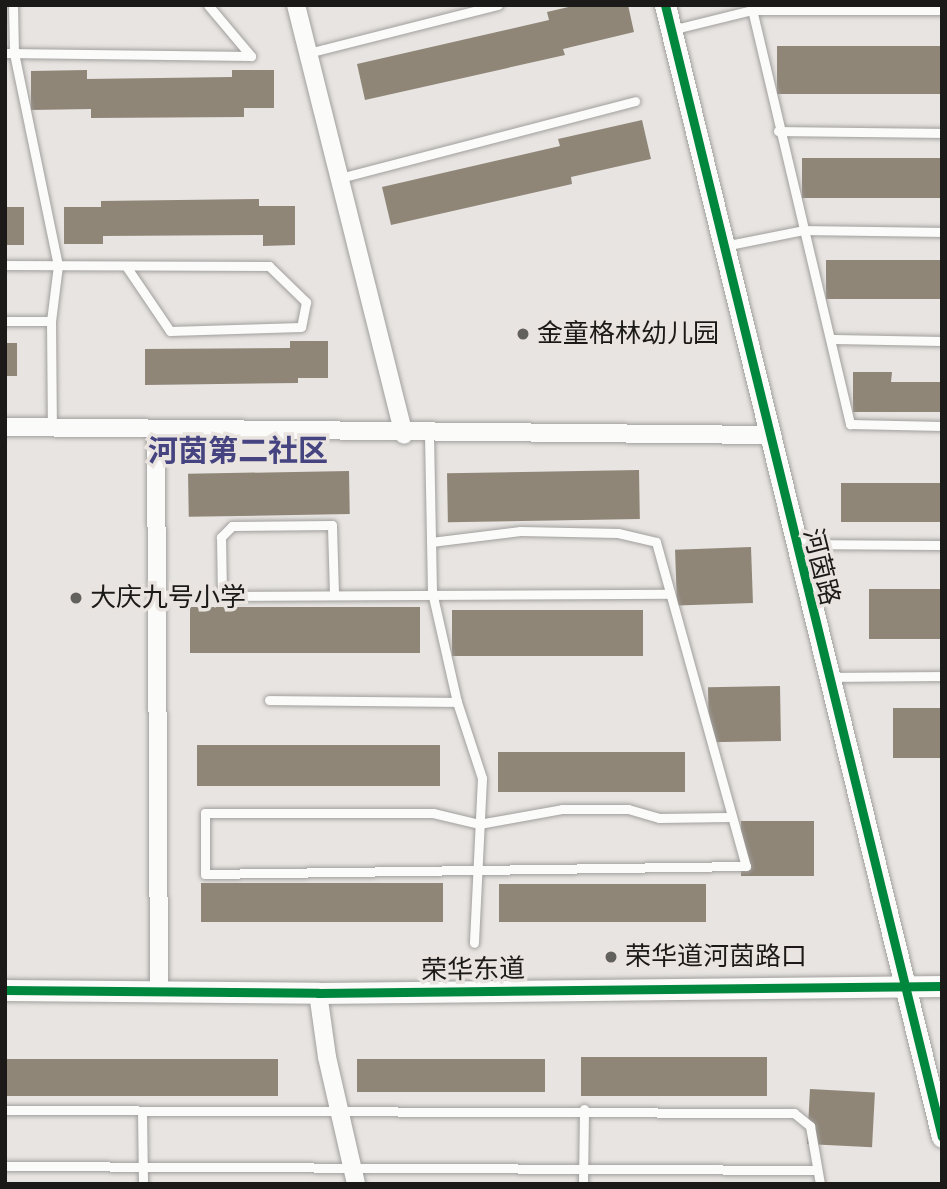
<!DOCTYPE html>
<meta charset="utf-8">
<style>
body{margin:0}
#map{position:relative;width:947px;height:1189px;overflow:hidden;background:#e7e4e1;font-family:"Space Grotesk","Noto Sans SC",sans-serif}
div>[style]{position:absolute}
.building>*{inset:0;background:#8f8678;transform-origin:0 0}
.roads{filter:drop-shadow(0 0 2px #a19f9d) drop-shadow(0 0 2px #a19f9d)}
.service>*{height:9px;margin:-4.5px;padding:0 4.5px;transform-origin:4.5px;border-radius:4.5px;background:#fbfbfa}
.minor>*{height:18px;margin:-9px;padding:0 9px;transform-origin:9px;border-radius:9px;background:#fbfbfa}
.tertiary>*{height:21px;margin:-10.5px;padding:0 10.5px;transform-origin:10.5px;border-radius:10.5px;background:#fbfbfa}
.cycleway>*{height:9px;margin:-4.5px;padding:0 4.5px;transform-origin:4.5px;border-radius:4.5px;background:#00873e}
.dots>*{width:19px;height:19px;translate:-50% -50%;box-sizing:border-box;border:4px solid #e9e4df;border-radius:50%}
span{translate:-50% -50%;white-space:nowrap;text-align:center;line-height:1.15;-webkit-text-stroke:7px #e9e4df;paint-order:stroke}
.poi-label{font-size:26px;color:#1c1a18}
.left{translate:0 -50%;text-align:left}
.street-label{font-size:26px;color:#1c1a18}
.quarter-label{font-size:30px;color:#454481;font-weight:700}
.frame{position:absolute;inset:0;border:7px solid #1c1a18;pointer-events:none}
</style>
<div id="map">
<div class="building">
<div style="clip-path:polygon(577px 5px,628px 5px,634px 32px,563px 49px,565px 55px,365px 100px,357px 64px,549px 20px,547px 12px)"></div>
<div style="left:777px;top:46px;width:165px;height:48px"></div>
<div style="clip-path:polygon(87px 70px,87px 79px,232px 77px,232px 70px,274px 70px,274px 108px,244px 108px,244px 117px,91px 118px,91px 109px,31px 110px,31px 71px)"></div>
<div style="clip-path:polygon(642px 120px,651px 159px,571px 177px,572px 184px,391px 225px,382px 187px,560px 146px,558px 139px)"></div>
<div style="left:942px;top:158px;width:40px;height:140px;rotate:90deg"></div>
<div style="clip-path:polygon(259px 199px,259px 206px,295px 206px,295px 245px,263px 246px,263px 235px,103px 236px,103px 244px,64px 244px,64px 207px,101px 207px,101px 201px)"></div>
<div style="left:5px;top:207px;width:19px;height:38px"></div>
<div style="left:826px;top:260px;width:116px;height:39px"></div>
<div style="clip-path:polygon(290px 341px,328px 341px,328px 378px,298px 378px,298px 383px,145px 385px,145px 349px,290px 348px)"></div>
<div style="left:5px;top:343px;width:12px;height:33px"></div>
<div style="clip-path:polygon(853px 372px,892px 372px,891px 382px,942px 382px,942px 412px,853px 412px)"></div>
<div style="left:639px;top:470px;width:49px;height:192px;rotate:89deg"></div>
<div style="left:349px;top:471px;width:43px;height:161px;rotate:89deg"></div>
<div style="left:841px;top:483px;width:101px;height:39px"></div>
<div style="left:751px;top:547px;width:56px;height:76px;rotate:88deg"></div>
<div style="left:942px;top:589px;width:50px;height:73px;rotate:90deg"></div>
<div style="left:190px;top:607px;width:230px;height:46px"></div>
<div style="left:452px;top:610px;width:191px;height:46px"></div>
<div style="left:780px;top:686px;width:55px;height:72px;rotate:89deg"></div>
<div style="left:893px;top:708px;width:49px;height:50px"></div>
<div style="left:440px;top:745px;width:41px;height:243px;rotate:90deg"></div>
<div style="left:498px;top:752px;width:187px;height:40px"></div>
<div style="left:741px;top:821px;width:73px;height:55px"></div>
<div style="left:201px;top:883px;width:242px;height:39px"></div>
<div style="left:499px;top:884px;width:207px;height:38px"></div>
<div style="left:581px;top:1057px;width:186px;height:39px"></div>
<div style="left:5px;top:1059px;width:273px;height:37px"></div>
<div style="left:357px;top:1059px;width:188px;height:33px"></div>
<div style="left:810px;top:1089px;width:65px;height:55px;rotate:3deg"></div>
</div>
<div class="roads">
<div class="service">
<div style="left:13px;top:5px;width:48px;rotate:88.8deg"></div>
<div style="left:14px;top:53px;width:217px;rotate:78.3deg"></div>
<div style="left:58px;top:265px;width:56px;rotate:97.1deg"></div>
<div style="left:51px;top:321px;width:106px;rotate:89.5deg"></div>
<div style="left:208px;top:5px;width:67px;rotate:49.9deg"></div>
<div style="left:751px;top:5px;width:431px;rotate:76.7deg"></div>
<div style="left:850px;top:424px;width:92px;rotate:1.2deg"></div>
<div style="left:671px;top:30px;width:83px;rotate:-13.9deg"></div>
<div style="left:752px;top:10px;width:190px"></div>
<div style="left:5px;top:53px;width:246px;rotate:0.7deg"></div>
<div style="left:308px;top:53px;width:196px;rotate:-14.2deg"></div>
<div style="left:778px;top:131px;width:164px;rotate:0.7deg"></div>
<div style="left:340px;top:178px;width:305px;rotate:-14.6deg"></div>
<div style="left:724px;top:246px;width:82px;rotate:-11.3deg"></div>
<div style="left:804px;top:230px;width:138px;rotate:0.8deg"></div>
<div style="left:5px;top:265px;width:264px;rotate:0.2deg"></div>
<div style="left:269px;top:266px;width:52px;rotate:44.2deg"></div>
<div style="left:306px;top:302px;width:25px;rotate:101deg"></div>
<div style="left:301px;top:327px;width:131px;rotate:178.3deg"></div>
<div style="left:170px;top:331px;width:78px;rotate:-124.1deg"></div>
<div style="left:5px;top:321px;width:46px"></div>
<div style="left:833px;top:339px;width:109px;rotate:1.1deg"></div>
<div style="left:429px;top:435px;width:157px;rotate:88.9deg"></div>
<div style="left:432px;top:592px;width:113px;rotate:77.2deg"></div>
<div style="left:457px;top:702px;width:80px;rotate:71.8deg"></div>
<div style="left:482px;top:778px;width:165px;rotate:92.8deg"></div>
<div style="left:431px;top:542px;width:90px;rotate:-7deg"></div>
<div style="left:520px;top:531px;width:98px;rotate:1.2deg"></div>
<div style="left:618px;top:533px;width:39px;rotate:13deg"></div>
<div style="left:656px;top:542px;width:336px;rotate:74.5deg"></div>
<div style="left:746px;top:866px;width:541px;rotate:179.15deg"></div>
<div style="left:205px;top:874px;width:61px;rotate:-90deg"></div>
<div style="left:205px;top:813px;width:228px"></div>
<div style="left:433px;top:813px;width:47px;rotate:13.4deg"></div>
<div style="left:479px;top:824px;width:84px;rotate:-10.2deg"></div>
<div style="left:562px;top:809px;width:66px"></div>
<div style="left:628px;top:809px;width:32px;rotate:16deg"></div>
<div style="left:659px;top:818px;width:73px;rotate:-0.8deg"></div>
<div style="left:796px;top:544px;width:146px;rotate:0.4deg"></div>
<div style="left:334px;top:594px;width:69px;rotate:-91.7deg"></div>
<div style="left:332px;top:525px;width:100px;rotate:179.4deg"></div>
<div style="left:232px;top:526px;width:16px;rotate:135deg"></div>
<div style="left:221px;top:537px;width:59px;rotate:89deg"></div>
<div style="left:222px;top:596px;width:448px;rotate:-0.3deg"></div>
<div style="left:828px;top:677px;width:114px;rotate:-0.5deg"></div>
<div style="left:269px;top:700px;width:188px;rotate:0.6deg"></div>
<div style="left:5px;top:1110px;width:789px;rotate:0.22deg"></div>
<div style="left:794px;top:1113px;width:21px;rotate:39deg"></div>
<div style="left:810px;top:1126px;width:59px;rotate:80.2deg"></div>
<div style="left:142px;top:1111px;width:73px;rotate:89.2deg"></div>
<div style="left:5px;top:1166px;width:812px;rotate:0.28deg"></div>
<div style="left:583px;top:1184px;width:75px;rotate:-89.2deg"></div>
</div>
<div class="minor">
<div style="left:296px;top:5px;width:443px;rotate:75.9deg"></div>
<div style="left:5px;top:427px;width:762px;rotate:0.6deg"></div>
<div style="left:156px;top:431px;width:559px;rotate:89.69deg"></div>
<div style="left:318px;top:993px;width:65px;rotate:82deg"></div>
<div style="left:327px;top:1057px;width:130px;rotate:77.1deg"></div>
</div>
<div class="tertiary">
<div style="left:665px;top:5px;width:1165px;rotate:76.25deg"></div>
<div style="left:5px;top:990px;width:313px;rotate:0.5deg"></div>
<div style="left:318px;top:993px;width:624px;rotate:-0.64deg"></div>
</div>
</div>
<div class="cycleway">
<div style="left:665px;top:5px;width:1165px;rotate:76.25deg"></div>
<div style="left:5px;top:990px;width:313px;rotate:0.5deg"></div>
<div style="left:318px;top:993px;width:624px;rotate:-0.64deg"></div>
</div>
<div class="dots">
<div style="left:523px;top:334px;background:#63615e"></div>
<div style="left:76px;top:598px;background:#63615e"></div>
<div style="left:611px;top:957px;background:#63615e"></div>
</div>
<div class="poi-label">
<span class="left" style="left:537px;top:334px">金童格林幼儿园</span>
<span class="left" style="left:90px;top:598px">大庆九号小学</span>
<span class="left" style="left:625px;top:957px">荣华道河茵路口</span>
</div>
<div class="street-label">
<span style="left:821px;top:567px;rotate:76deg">河茵路</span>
<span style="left:473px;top:970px;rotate:-1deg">荣华东道</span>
</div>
<div class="quarter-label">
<span style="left:238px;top:451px">河茵第二社区</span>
</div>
<div class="frame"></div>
</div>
